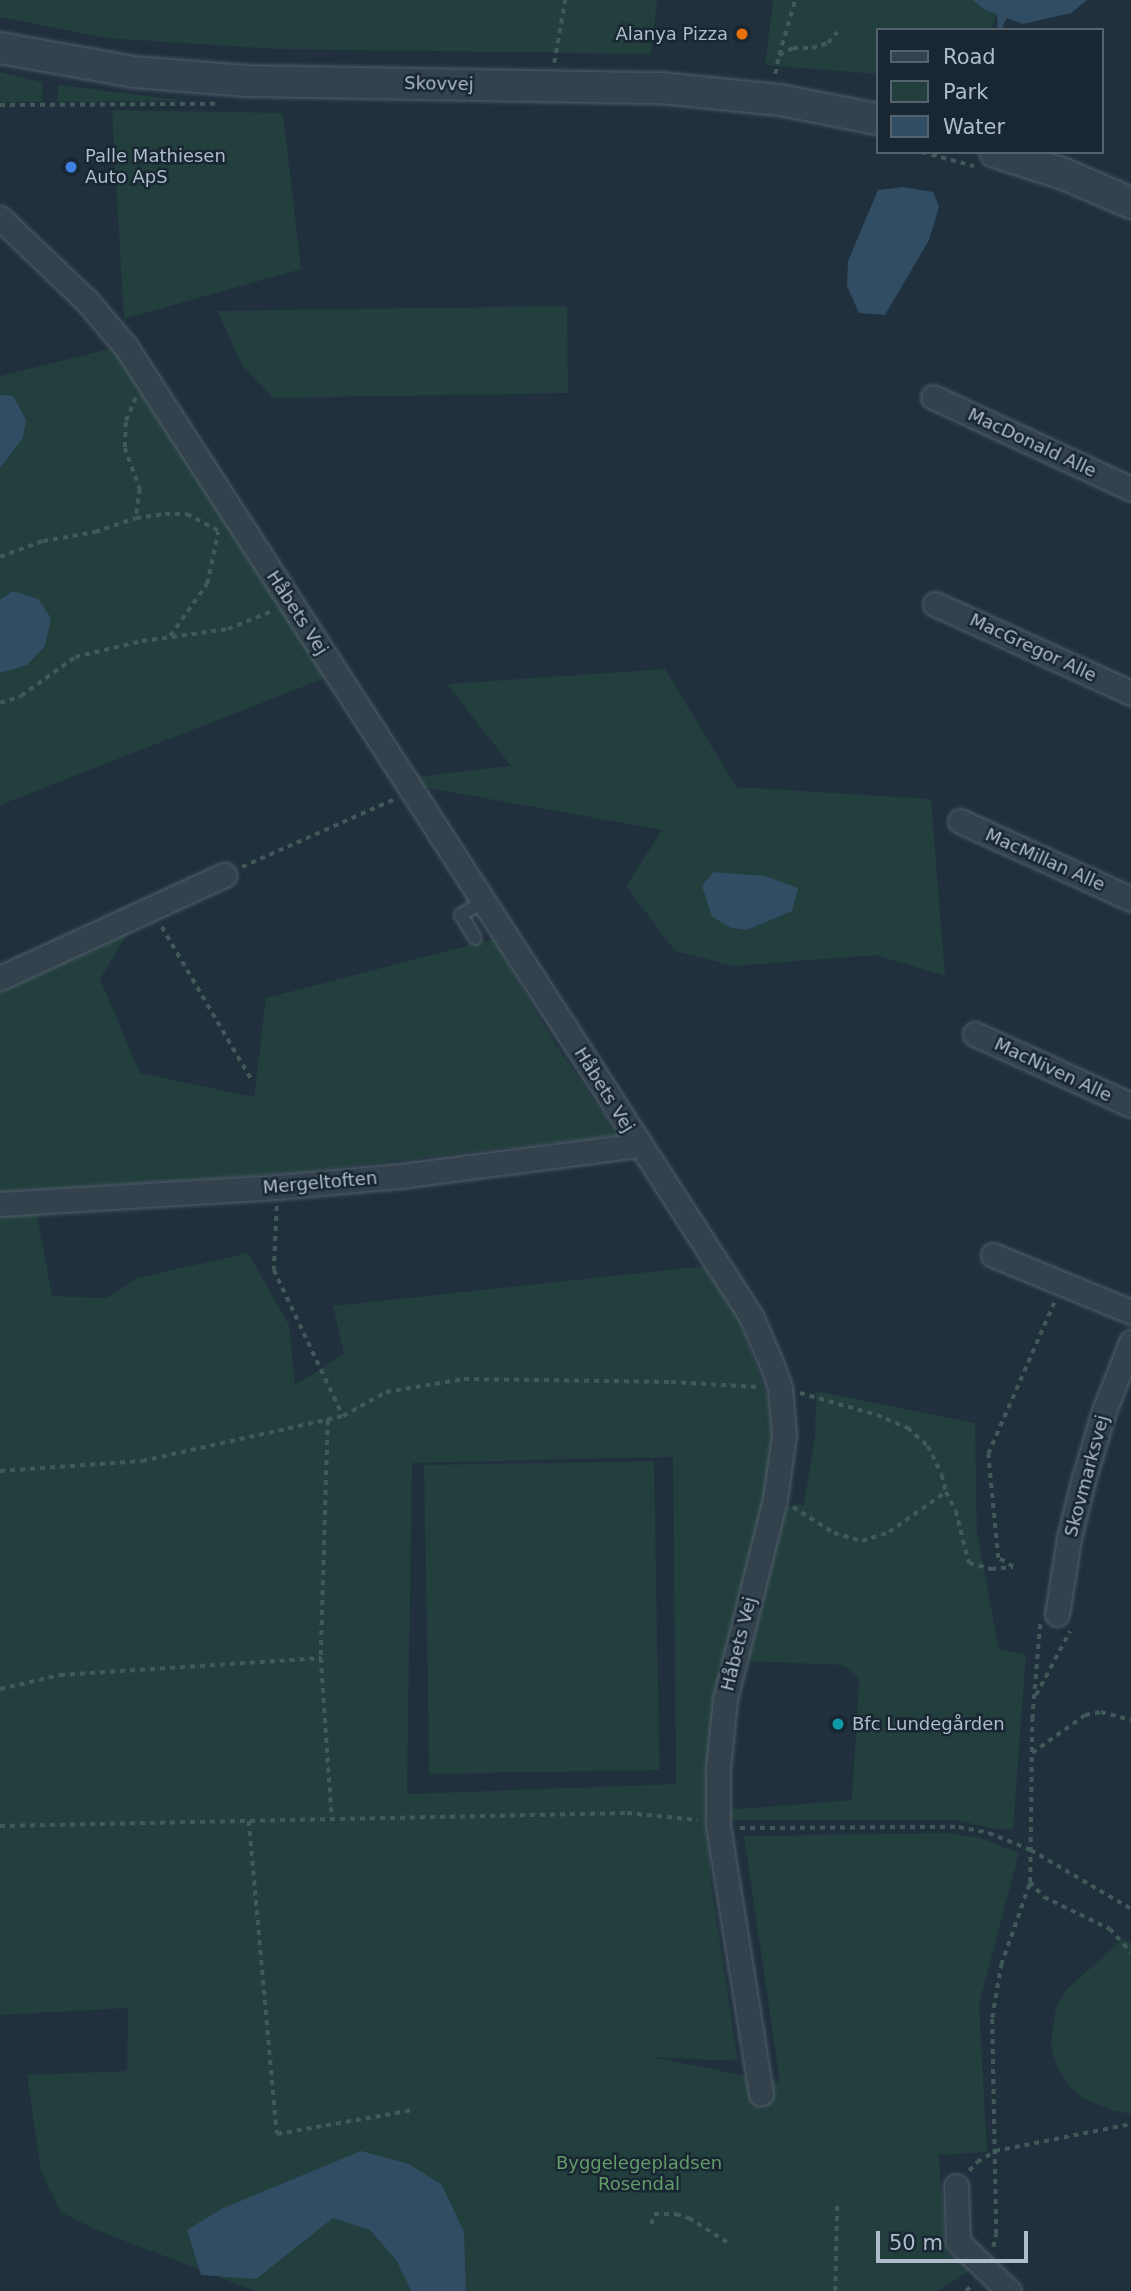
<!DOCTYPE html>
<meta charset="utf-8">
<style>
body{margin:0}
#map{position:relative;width:1131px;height:2291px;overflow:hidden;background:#20303d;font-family:"DejaVu Sans",sans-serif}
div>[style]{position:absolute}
.green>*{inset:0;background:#223e3d;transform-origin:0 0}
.water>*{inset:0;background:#304d64}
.path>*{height:3.5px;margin-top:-1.75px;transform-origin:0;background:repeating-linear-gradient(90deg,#405a5a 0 5px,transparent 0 10px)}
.roads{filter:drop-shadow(0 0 2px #525f6b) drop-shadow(0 0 2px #525f6b)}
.service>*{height:12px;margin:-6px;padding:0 6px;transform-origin:6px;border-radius:6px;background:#34424d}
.minor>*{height:23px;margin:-11.5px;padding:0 11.5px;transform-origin:11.5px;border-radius:11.5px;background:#34424d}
.tertiary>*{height:30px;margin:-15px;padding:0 15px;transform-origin:15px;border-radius:15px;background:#34424d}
.dots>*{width:19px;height:19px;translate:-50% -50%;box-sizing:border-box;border:4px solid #192732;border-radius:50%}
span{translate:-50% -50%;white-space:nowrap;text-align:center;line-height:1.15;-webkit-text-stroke:5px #192732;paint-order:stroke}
.poi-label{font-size:18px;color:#afbcc9}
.right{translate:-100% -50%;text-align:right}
.left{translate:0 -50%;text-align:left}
.street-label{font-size:18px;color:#afbcc9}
.park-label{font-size:18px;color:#639c69}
.legend{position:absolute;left:876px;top:28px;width:228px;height:126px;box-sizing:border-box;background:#192732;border:2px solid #55636e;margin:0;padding:9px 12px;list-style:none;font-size:21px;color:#afbcc9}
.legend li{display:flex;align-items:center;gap:14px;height:35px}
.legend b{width:35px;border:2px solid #55636e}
.scale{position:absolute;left:876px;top:2231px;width:152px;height:32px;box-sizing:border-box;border:4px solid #afbcc9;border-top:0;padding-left:9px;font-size:21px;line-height:24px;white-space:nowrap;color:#afbcc9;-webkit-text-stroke:5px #192732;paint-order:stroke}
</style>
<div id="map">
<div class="green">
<div style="clip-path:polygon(0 0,657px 0,651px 54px,276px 49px,106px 38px,0 17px)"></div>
<div style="clip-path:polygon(773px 0,1036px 0,995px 17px,991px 30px,877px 30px,877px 74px,765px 65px)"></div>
<div style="clip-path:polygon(0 72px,42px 82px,42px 102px,0 102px)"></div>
<div style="clip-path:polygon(59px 85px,188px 101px,57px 102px)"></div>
<div style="clip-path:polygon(112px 110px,283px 113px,301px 269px,124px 319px)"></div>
<div style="clip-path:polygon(567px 306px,568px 393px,273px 398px,243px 366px,217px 311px)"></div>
<div style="clip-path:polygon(121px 346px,328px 677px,0 805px,0 376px)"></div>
<div style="clip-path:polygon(665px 669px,736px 787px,931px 799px,945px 976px,876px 955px,734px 966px,675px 951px,626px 886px,662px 830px,423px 787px,416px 777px,511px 766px,447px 684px)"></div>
<div style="clip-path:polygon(127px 934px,100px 979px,140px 1073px,254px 1097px,266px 998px,494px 939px,555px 1044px,619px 1135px,293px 1173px,0 1192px,0 992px)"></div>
<div style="clip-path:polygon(evenodd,37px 1214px,52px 1296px,107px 1298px,137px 1278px,248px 1253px,289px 1325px,295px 1385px,344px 1354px,333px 1306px,705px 1266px,739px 1318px,781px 1435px,710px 1811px,710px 1876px,738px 2061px,653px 2057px,780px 2083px,744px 1836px,948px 1833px,980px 1838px,1019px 1853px,979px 2004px,987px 2152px,939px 2155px,946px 2253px,973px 2268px,938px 2291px,255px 2291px,94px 2229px,61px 2212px,41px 2172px,27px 2075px,127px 2071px,128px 2008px,0 2015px,0 1217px,37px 1214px,673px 1457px,676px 1784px,407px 1794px,412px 1463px,673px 1457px)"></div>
<div style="clip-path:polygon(816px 1391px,975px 1423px,977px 1534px,999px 1649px,1026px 1655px,1013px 1829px,995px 1829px,957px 1820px,728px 1820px,727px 1810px,852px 1800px,859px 1679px,843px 1665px,740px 1661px,782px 1507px,804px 1504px,815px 1436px)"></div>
<div style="left:654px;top:1461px;width:309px;height:230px;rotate:89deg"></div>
<div style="clip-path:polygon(1123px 1939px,1131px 1943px,1131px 2114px,1111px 2110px,1083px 2098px,1068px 2085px,1056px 2065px,1051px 2044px,1056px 2007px,1068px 1988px)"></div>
</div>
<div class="water">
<div style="clip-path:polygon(973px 0,1087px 0,1071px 13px,1023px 24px,1007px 18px,1001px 30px,998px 30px,997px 14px,985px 10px)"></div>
<div style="clip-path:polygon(903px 187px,933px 192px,939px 207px,929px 240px,885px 315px,859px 313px,847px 286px,848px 261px,878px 190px)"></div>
<div style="clip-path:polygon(0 395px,13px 396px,26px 420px,23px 438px,0 468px)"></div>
<div style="clip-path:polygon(13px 591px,38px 599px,51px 618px,45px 646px,27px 665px,0 673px,0 600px)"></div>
<div style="clip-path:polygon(713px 872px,765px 876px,798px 888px,792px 911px,747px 930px,732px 928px,712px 917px,702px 886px)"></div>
<div style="clip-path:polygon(361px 2151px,409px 2164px,442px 2185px,464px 2232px,466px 2291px,411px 2291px,397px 2261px,370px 2230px,333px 2218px,256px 2279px,201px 2275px,187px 2230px,221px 2209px)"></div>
</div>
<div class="path">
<div style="left:779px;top:55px;width:57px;rotate:-73.8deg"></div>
<div style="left:554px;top:63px;width:64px;rotate:-80.1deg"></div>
<div style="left:775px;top:74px;width:19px;rotate:-78deg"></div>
<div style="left:779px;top:55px;width:16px;rotate:-27deg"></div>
<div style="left:793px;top:48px;width:19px"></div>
<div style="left:812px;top:48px;width:17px;rotate:-17deg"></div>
<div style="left:828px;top:43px;width:14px;rotate:-51deg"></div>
<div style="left:0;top:105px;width:216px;rotate:-0.3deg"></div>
<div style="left:922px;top:152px;width:54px;rotate:15.1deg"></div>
<div style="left:136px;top:398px;width:26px;rotate:113deg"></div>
<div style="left:126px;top:422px;width:26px;rotate:92deg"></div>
<div style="left:125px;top:448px;width:44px;rotate:69.9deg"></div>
<div style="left:140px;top:489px;width:29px;rotate:98deg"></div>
<div style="left:0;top:557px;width:46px;rotate:-20.4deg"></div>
<div style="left:43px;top:541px;width:53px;rotate:-9.8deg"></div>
<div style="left:95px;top:532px;width:43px;rotate:-18.9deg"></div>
<div style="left:136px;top:518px;width:29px;rotate:-8deg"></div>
<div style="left:165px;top:514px;width:22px"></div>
<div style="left:187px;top:514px;width:38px;rotate:28deg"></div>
<div style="left:170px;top:636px;width:64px;rotate:-54.6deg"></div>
<div style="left:207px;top:584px;width:53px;rotate:-78.1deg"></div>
<div style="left:0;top:703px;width:22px;rotate:-18deg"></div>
<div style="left:21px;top:696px;width:67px;rotate:-35.8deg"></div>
<div style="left:75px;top:657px;width:69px;rotate:-13.4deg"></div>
<div style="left:142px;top:641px;width:87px;rotate:-7.9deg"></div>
<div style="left:228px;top:629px;width:48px;rotate:-22.2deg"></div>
<div style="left:242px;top:867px;width:167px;rotate:-24deg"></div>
<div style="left:162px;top:927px;width:180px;rotate:59.6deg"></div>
<div style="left:277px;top:1206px;width:64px;rotate:92.7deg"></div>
<div style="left:274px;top:1270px;width:161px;rotate:64.7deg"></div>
<div style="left:800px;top:1393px;width:80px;rotate:15.9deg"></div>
<div style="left:877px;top:1415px;width:34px;rotate:23deg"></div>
<div style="left:908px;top:1428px;width:27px;rotate:42deg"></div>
<div style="left:928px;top:1446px;width:32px;rotate:64deg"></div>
<div style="left:942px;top:1475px;width:17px;rotate:77deg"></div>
<div style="left:946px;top:1492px;width:21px;rotate:62deg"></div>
<div style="left:956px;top:1511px;width:54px;rotate:76deg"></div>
<div style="left:969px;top:1563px;width:23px;rotate:15deg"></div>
<div style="left:991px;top:1569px;width:22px;rotate:-5deg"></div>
<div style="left:328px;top:1420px;width:238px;rotate:91.7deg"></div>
<div style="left:321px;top:1658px;width:161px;rotate:86.1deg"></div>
<div style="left:0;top:1471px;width:142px;rotate:-4deg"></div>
<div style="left:142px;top:1461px;width:206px;rotate:-12.6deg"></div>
<div style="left:343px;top:1416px;width:49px;rotate:-29.2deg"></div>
<div style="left:386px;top:1392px;width:79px;rotate:-9.5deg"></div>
<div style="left:464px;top:1379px;width:207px;rotate:0.8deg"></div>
<div style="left:671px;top:1382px;width:87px;rotate:3.3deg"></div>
<div style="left:793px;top:1507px;width:49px;rotate:32.4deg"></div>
<div style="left:834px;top:1533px;width:29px;rotate:16deg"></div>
<div style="left:862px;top:1541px;width:28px;rotate:-18deg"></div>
<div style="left:889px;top:1532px;width:70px;rotate:-35.1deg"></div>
<div style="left:1013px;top:1567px;width:17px;rotate:-149deg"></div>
<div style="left:998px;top:1558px;width:104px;rotate:-95.5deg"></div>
<div style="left:988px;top:1454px;width:165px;rotate:-66.4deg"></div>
<div style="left:0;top:1689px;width:62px;rotate:-13.1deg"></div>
<div style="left:60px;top:1675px;width:262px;rotate:-3.7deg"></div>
<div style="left:1036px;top:1695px;width:72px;rotate:-62deg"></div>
<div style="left:1032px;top:1753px;width:65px;rotate:-35.6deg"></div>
<div style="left:1085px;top:1715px;width:16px;rotate:-11deg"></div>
<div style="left:1101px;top:1712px;width:31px;rotate:15deg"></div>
<div style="left:249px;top:1821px;width:314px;rotate:84.9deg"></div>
<div style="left:277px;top:2134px;width:138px;rotate:-10deg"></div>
<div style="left:0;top:1826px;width:627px;rotate:-1.19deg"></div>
<div style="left:627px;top:1813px;width:71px;rotate:5.6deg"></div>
<div style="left:740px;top:1828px;width:219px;rotate:-0.3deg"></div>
<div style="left:959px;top:1827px;width:31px;rotate:11deg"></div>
<div style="left:989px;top:1833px;width:45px;rotate:22deg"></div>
<div style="left:1031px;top:1850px;width:116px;rotate:30.5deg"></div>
<div style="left:1030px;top:1882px;width:21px;rotate:47deg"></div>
<div style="left:1044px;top:1897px;width:73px;rotate:25.9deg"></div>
<div style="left:1110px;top:1929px;width:31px;rotate:48deg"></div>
<div style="left:969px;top:2171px;width:12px;rotate:-48deg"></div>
<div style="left:977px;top:2162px;width:21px;rotate:-31deg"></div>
<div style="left:995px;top:2151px;width:139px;rotate:-11.2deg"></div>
<div style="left:651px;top:2224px;width:10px;rotate:-73deg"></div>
<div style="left:654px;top:2214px;width:22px"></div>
<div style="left:676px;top:2214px;width:14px;rotate:17deg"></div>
<div style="left:689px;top:2218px;width:45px;rotate:32.3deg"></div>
<div style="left:993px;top:2247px;width:13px;rotate:-77deg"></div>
<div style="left:996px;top:2234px;width:216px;rotate:-91.1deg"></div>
<div style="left:992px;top:2018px;width:54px;rotate:-80.4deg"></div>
<div style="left:1001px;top:1965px;width:88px;rotate:-70.7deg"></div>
<div style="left:1030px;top:1882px;width:163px;rotate:-89.3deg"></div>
<div style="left:1032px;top:1719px;width:95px;rotate:-85.2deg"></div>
<div style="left:835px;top:2291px;width:90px;rotate:-88.7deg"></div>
<div style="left:966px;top:2291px;width:10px;rotate:-45deg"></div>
</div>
<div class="roads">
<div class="service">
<div style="left:475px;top:938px;width:27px;rotate:-121deg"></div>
<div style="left:461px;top:915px;width:26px;rotate:-32deg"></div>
</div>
<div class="minor">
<div style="left:0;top:218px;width:120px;rotate:43.7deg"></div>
<div style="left:87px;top:301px;width:60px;rotate:49.7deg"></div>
<div style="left:126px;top:347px;width:1153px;rotate:57.18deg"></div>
<div style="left:751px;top:1316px;width:53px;rotate:66.8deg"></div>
<div style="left:772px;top:1365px;width:24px;rotate:71deg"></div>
<div style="left:780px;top:1388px;width:47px;rotate:85.1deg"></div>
<div style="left:784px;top:1435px;width:65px;rotate:98deg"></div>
<div style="left:775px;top:1499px;width:207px;rotate:104deg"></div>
<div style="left:725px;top:1700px;width:69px;rotate:95.8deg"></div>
<div style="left:718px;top:1769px;width:56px;rotate:90deg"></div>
<div style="left:718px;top:1825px;width:272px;rotate:80.9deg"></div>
<div style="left:933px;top:397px;width:218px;rotate:24.9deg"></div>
<div style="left:935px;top:604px;width:215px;rotate:24.4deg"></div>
<div style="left:960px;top:821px;width:188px;rotate:24.5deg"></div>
<div style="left:0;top:978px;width:247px;rotate:-24.7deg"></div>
<div style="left:975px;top:1034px;width:171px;rotate:24.5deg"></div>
<div style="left:0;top:1204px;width:278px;rotate:-3.5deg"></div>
<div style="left:277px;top:1187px;width:123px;rotate:-5.1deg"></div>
<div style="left:400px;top:1176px;width:240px;rotate:-7.4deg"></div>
<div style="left:993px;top:1255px;width:149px;rotate:22.4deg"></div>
<div style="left:1057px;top:1614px;width:77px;rotate:-81deg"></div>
<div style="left:1069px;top:1538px;width:62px;rotate:-76deg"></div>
<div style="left:1084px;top:1478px;width:70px;rotate:-73.4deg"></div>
<div style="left:1104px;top:1411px;width:74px;rotate:-68.6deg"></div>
<div style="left:956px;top:2186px;width:56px;rotate:88deg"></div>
<div style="left:958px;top:2242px;width:71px;rotate:43.9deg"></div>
</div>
<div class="tertiary">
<div style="left:0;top:48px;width:136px;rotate:10.2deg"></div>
<div style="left:134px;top:72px;width:113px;rotate:4.6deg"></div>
<div style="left:247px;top:81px;width:414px;rotate:1deg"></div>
<div style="left:661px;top:88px;width:120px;rotate:5.8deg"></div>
<div style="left:780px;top:100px;width:99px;rotate:11.1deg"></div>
<div style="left:995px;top:152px;width:72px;rotate:17.7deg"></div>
<div style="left:1064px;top:174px;width:73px;rotate:23.4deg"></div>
</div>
</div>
<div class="dots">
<div style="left:742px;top:34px;background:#e8710a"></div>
<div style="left:71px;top:167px;background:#3f7fe0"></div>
<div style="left:838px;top:1724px;background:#0f9aa8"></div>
</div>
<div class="poi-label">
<span class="right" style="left:728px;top:34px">Alanya Pizza</span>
<span class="left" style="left:85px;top:167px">Palle Mathiesen<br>Auto ApS</span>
<span class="left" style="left:852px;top:1724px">Bfc Lundegården</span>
</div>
<div class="street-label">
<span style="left:439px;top:84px;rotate:1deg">Skovvej</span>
<span style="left:1032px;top:443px;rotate:25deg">MacDonald Alle</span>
<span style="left:297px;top:613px;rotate:57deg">Håbets Vej</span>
<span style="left:1033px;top:648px;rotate:25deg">MacGregor Alle</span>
<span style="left:1045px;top:860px;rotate:24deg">MacMillan Alle</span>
<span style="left:1053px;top:1070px;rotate:25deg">MacNiven Alle</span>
<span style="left:604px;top:1090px;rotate:58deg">Håbets Vej</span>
<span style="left:320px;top:1183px;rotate:-5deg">Mergeltoften</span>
<span style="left:1087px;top:1476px;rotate:-75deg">Skovmarksvej</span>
<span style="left:739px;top:1644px;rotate:-76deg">Håbets Vej</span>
</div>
<div class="park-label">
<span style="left:639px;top:2174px">Byggelegepladsen<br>Rosendal</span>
</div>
<ul class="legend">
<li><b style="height:9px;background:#34424d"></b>Road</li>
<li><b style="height:19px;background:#223e3d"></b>Park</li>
<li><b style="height:19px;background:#304d64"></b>Water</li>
</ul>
<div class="scale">50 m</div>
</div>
